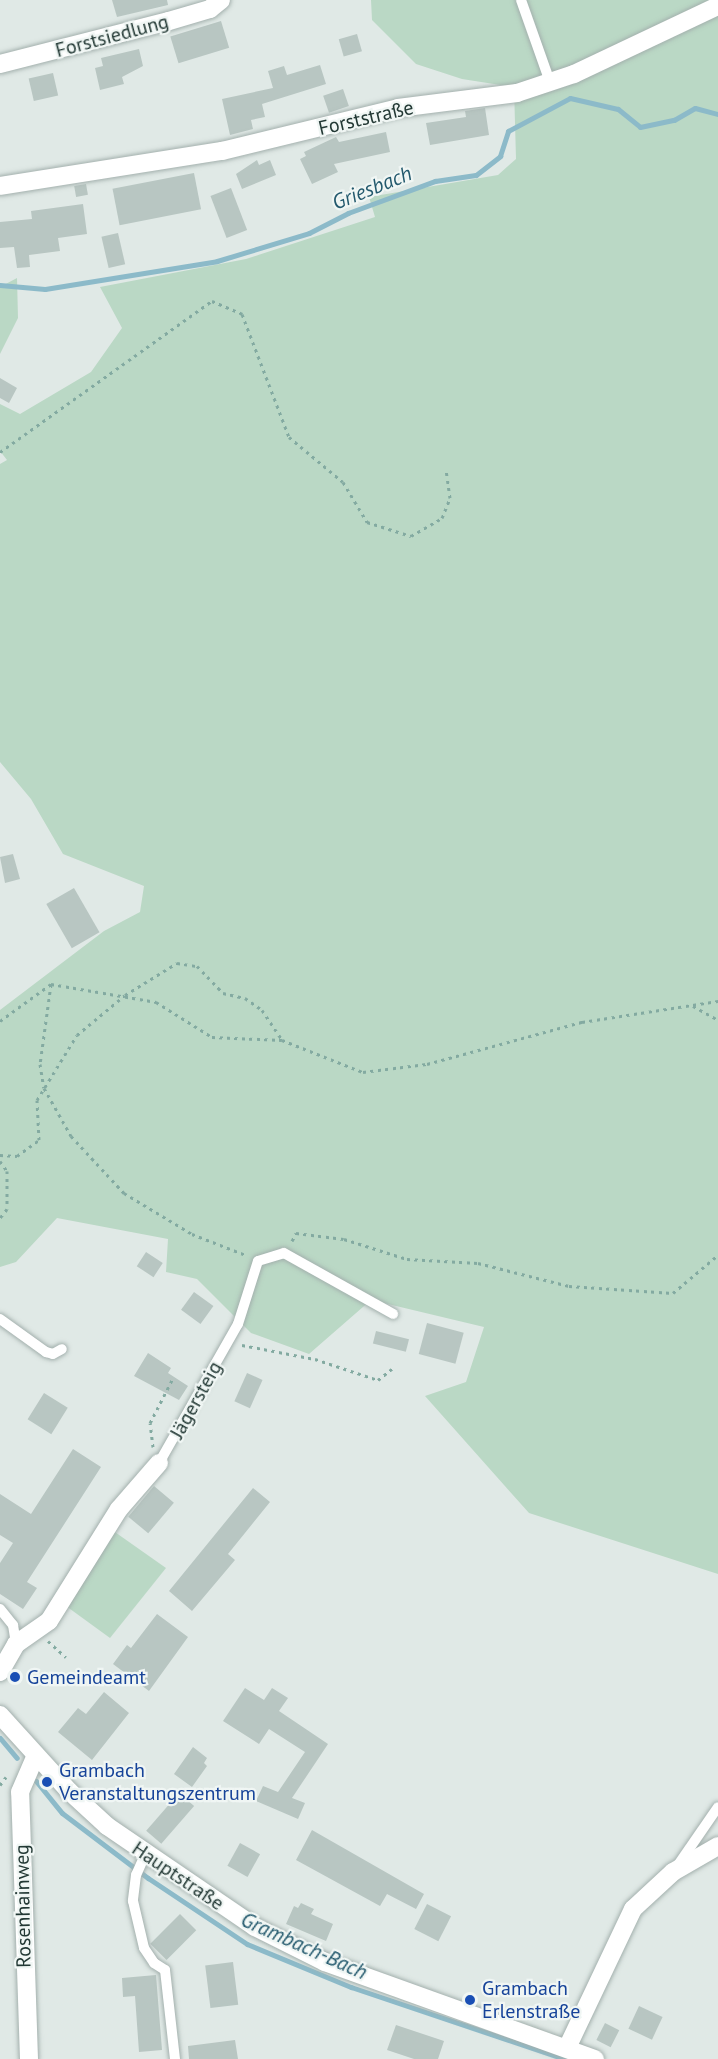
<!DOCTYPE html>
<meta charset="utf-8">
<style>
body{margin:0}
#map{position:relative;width:718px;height:2059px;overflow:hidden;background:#e0e9e6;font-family:"PT Sans",sans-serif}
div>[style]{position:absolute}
.green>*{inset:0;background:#bad8c5}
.stream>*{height:5px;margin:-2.5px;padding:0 2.5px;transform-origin:2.5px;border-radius:2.5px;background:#8cbac9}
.building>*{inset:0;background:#b8c6c2;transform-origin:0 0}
.path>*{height:3px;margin-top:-1.5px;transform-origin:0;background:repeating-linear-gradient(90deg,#83aaa1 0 3px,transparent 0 7.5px)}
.roads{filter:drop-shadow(0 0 2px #a3b0ad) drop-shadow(0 0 2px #a3b0ad)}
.service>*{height:10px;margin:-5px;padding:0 5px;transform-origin:5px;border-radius:5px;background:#fff}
.minor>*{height:18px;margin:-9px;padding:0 9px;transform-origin:9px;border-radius:9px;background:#fff}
.tertiary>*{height:18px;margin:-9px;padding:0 9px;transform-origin:9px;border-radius:9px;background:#fff}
.secondary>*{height:18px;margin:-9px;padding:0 9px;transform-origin:9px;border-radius:9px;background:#fff}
.dots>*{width:16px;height:16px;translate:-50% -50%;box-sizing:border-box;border:3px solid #f0f6f4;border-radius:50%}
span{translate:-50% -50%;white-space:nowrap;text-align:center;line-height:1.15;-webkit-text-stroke:4.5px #f0f6f4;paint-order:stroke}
.street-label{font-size:20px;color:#223834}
.transit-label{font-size:20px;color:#164399}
.left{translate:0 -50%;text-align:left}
.water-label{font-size:21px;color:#23596d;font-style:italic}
</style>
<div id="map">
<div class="green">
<div style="clip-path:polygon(371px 0,718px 0,718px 1574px,529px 1513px,425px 1396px,466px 1382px,484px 1327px,371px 1300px,309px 1354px,251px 1333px,197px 1279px,166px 1272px,168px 1239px,57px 1218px,16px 1262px,0 1267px,0 1010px,104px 931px,140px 912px,144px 886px,63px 854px,31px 799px,0 762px,0 464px,7px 460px,0 451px,0 404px,20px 414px,91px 372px,122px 328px,100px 287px,246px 259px,375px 217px,369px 197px,498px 175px,516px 159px,514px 87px,462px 79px,416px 64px,372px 20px)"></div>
<div style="clip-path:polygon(17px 278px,18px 318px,0 354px,0 287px)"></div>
<div style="clip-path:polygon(112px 1530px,166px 1568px,110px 1638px,66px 1606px)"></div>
</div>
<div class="stream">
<div style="left:0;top:285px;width:45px;rotate:5.1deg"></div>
<div style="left:45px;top:289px;width:174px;rotate:-9.2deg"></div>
<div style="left:217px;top:261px;width:96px;rotate:-16.9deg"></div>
<div style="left:309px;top:233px;width:44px;rotate:-27.1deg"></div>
<div style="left:348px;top:213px;width:93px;rotate:-20.2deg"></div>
<div style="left:435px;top:181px;width:41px;rotate:-8.3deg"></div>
<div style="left:476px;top:175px;width:31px;rotate:-38deg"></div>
<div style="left:500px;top:156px;width:26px;rotate:-72deg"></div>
<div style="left:508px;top:131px;width:70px;rotate:-28deg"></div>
<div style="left:570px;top:98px;width:49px;rotate:12.9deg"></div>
<div style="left:618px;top:109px;width:28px;rotate:39deg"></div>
<div style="left:640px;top:127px;width:35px;rotate:-12deg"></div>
<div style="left:674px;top:120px;width:24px;rotate:-30deg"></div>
<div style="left:695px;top:108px;width:24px;rotate:15deg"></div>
<div style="left:0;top:1738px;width:26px;rotate:50deg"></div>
<div style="left:36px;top:1781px;width:41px;rotate:50.9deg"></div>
<div style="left:62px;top:1813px;width:108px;rotate:37.1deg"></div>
<div style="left:148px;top:1878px;width:119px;rotate:33.7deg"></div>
<div style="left:247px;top:1944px;width:113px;rotate:22.5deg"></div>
<div style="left:351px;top:1987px;width:226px;rotate:18.6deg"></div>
</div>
<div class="building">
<div style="clip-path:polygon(112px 0,167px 0,168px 5px,117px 17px)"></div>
<div style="left:221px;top:21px;width:28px;height:53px;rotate:73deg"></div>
<div style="left:357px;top:34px;width:18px;height:19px;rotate:74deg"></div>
<div style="clip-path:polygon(139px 49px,143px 66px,122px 77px,124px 84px,100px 90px,95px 68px,103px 66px,101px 58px)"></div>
<div style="clip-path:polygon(320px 65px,326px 84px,262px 104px,265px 117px,251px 120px,253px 129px,230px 135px,222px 99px,273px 88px,268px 71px,284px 66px,287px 75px)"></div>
<div style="left:53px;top:73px;width:23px;height:25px;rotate:77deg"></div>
<div style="left:343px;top:89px;width:18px;height:21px;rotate:71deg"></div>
<div style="clip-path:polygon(485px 108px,489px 135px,430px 145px,426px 123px,466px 117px,465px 111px)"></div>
<div style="clip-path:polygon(386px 132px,390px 152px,334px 164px,338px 172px,312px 184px,300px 159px,306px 156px,304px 152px,336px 137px,339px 142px)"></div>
<div style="clip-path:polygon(257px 160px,259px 165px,270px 160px,276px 175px,242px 189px,236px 174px)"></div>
<div style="left:194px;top:173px;width:37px;height:83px;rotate:79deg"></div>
<div style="left:86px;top:184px;width:11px;height:12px;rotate:80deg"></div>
<div style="left:231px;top:188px;width:45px;height:22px;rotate:69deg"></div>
<div style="clip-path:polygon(83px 204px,87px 234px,58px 238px,60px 251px,29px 255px,30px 267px,17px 268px,14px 247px,0 248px,0 222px,32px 219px,31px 211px)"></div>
<div style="left:118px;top:233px;width:32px;height:17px;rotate:77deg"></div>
<div style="clip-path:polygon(0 378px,17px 388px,9px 403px,0 398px)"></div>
<div style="clip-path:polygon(13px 854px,20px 879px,5px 883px,0 857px)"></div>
<div style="left:74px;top:888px;width:51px;height:32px;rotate:60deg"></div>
<div style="left:146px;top:1252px;width:20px;height:17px;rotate:33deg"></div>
<div style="left:194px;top:1292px;width:24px;height:22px;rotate:36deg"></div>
<div style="left:427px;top:1323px;width:38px;height:32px;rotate:15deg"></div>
<div style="left:376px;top:1331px;width:34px;height:13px;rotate:14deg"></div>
<div style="clip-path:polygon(148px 1353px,171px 1368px,168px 1373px,188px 1386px,179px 1400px,134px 1376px)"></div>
<div style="left:247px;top:1373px;width:17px;height:31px;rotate:24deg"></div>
<div style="left:44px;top:1393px;width:28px;height:31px;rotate:32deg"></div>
<div style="clip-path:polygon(73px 1449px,101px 1467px,27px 1582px,37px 1588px,23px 1609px,0 1594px,0 1563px,13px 1543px,0 1535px,0 1494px,31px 1514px)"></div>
<div style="left:154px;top:1486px;width:26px;height:40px;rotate:40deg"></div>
<div style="clip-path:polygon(253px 1488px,270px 1502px,228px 1554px,235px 1560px,192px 1611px,169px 1591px)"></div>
<div style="clip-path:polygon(157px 1614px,188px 1637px,149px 1691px,113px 1664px,127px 1645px,131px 1648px)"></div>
<div style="clip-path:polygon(245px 1688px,264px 1700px,272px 1688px,288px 1698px,279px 1711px,328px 1744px,292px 1798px,305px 1803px,298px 1819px,256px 1801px,263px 1786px,278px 1792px,305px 1752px,269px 1729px,259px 1744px,223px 1721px)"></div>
<div style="clip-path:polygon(104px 1692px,129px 1713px,92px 1760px,58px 1732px,78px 1708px,86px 1714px)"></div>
<div style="clip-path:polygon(193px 1747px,207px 1758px,204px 1763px,207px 1766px,192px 1787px,174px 1774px)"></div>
<div style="left:179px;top:1793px;width:20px;height:50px;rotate:41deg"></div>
<div style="clip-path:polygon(312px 1830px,424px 1894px,416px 1909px,387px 1894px,380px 1906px,296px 1860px)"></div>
<div style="left:240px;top:1843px;width:23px;height:26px;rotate:29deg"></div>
<div style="clip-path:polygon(301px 1903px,314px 1909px,311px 1914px,333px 1924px,326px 1941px,286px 1924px,294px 1906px,298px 1908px)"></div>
<div style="left:427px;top:1904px;width:27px;height:28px;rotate:27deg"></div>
<div style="left:180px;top:1914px;width:23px;height:42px;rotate:45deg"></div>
<div style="left:233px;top:1962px;width:43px;height:28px;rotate:83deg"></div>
<div style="clip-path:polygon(156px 1975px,162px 2050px,139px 2052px,135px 1996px,123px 1997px,122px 1978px)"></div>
<div style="left:639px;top:2006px;width:26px;height:25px;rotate:25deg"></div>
<div style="left:605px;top:2023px;width:16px;height:19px;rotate:27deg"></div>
<div style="clip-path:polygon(396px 2025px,444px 2041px,438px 2059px,414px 2059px,387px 2050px)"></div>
<div style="clip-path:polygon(235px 2040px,238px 2059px,189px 2059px,188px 2046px)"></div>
</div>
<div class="path">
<div style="left:0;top:452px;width:260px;rotate:-35.5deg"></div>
<div style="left:212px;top:301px;width:33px;rotate:23deg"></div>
<div style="left:242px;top:314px;width:132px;rotate:69.1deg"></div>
<div style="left:289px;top:437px;width:70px;rotate:39.8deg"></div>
<div style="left:343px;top:482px;width:47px;rotate:59deg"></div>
<div style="left:367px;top:522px;width:46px;rotate:17.7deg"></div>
<div style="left:411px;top:536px;width:36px;rotate:-30deg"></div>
<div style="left:442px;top:518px;width:22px;rotate:-68deg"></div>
<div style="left:450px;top:498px;width:28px;rotate:-98deg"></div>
<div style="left:51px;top:984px;width:81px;rotate:97.8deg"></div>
<div style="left:40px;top:1064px;width:24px;rotate:81deg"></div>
<div style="left:44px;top:1088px;width:55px;rotate:60.6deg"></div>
<div style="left:71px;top:1136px;width:78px;rotate:47.1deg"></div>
<div style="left:124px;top:1193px;width:79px;rotate:31.1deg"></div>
<div style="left:192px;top:1234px;width:58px;rotate:21.3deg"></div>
<div style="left:693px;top:1006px;width:29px;rotate:29deg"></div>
<div style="left:0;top:1021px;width:63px;rotate:-36deg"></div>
<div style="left:51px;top:984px;width:107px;rotate:9.7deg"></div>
<div style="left:156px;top:1002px;width:66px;rotate:32deg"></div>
<div style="left:212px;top:1037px;width:70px;rotate:2.5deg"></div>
<div style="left:282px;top:1040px;width:87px;rotate:21.6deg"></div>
<div style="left:363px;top:1072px;width:64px;rotate:-7.1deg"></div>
<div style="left:427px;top:1064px;width:161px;rotate:-15.2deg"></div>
<div style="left:582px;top:1022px;width:138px;rotate:-8.8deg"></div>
<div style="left:0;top:1155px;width:17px;rotate:3deg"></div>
<div style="left:17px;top:1156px;width:27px;rotate:-36deg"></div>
<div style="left:39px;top:1140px;width:40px;rotate:-92.9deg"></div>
<div style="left:37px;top:1100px;width:76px;rotate:-58.4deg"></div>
<div style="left:77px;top:1035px;width:62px;rotate:-39.8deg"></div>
<div style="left:125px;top:995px;width:61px;rotate:-31.6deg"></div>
<div style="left:177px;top:963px;width:20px;rotate:9deg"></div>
<div style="left:197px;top:966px;width:37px;rotate:46deg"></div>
<div style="left:223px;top:993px;width:23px;rotate:13deg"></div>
<div style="left:245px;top:998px;width:21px;rotate:35deg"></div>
<div style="left:262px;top:1010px;width:36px;rotate:56deg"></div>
<div style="left:0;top:1161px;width:12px;rotate:55deg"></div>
<div style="left:7px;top:1171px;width:38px;rotate:90deg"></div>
<div style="left:7px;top:1209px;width:11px;rotate:128deg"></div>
<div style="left:292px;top:1241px;width:9px;rotate:-63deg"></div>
<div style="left:296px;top:1233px;width:48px;rotate:7.1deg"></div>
<div style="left:344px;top:1239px;width:66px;rotate:17.6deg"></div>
<div style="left:407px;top:1259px;width:71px;rotate:3.2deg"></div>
<div style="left:478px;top:1263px;width:94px;rotate:14.2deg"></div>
<div style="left:569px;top:1286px;width:104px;rotate:3.9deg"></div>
<div style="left:673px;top:1293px;width:59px;rotate:-40.2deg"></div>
<div style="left:242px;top:1345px;width:74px;rotate:10.9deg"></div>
<div style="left:315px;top:1359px;width:66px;rotate:18.4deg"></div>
<div style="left:378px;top:1380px;width:19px;rotate:-39deg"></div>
<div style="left:153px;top:1447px;width:24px;rotate:-97deg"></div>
<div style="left:150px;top:1423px;width:51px;rotate:-62.9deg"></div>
<div style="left:48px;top:1641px;width:24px;rotate:42deg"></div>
<div style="left:0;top:1785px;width:10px;rotate:-53deg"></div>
</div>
<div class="roads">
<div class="service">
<div style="left:521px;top:0;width:87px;rotate:70.5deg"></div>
<div style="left:0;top:1319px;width:57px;rotate:35.7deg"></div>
<div style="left:46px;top:1352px;width:7px;rotate:16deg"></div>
<div style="left:53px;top:1354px;width:10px;rotate:-29deg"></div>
<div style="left:159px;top:1463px;width:160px;rotate:-60.4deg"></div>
<div style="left:238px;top:1324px;width:66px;rotate:-72.4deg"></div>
<div style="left:258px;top:1261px;width:27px;rotate:-17deg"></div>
<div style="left:284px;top:1253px;width:125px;rotate:29.2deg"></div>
<div style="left:0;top:1609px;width:21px;rotate:51deg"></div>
<div style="left:13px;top:1625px;width:19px;rotate:81deg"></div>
<div style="left:145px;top:1855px;width:22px;rotate:114deg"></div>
<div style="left:136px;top:1875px;width:26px;rotate:97deg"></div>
<div style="left:133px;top:1901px;width:48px;rotate:76.8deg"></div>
<div style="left:144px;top:1948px;width:18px;rotate:56deg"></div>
<div style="left:154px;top:1963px;width:13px;rotate:32deg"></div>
<div style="left:165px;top:1970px;width:90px;rotate:83.6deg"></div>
<div style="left:678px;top:1865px;width:70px;rotate:-55.4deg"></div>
</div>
<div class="minor">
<div style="left:0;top:64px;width:174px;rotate:-14.3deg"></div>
<div style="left:169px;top:21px;width:43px;rotate:-16.3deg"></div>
<div style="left:210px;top:9px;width:14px;rotate:-39deg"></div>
<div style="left:0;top:1672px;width:32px;rotate:-60deg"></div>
<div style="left:16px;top:1644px;width:40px;rotate:-34.9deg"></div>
<div style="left:49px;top:1621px;width:132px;rotate:-58deg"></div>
<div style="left:119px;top:1509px;width:61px;rotate:-49deg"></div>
<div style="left:567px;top:2048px;width:154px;rotate:-64.6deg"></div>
<div style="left:633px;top:1909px;width:54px;rotate:-42.8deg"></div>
<div style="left:673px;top:1872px;width:52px;rotate:-30deg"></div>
<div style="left:29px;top:2059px;width:267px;rotate:-91.9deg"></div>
<div style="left:20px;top:1792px;width:40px;rotate:-66.6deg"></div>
</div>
<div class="tertiary">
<div style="left:0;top:186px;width:225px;rotate:-9deg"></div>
<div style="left:222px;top:151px;width:181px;rotate:-13.7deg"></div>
<div style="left:398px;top:108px;width:120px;rotate:-7.2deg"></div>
<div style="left:517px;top:93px;width:60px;rotate:-18.4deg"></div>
<div style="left:574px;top:74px;width:159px;rotate:-25.3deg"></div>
</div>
<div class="secondary">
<div style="left:0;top:1715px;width:103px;rotate:47.8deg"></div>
<div style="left:69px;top:1791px;width:52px;rotate:42.6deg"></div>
<div style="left:107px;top:1826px;width:179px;rotate:34.3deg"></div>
<div style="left:255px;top:1927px;width:78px;rotate:26.6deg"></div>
<div style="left:325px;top:1962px;width:287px;rotate:19.8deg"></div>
</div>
</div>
<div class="dots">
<div style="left:15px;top:1677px;background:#1a4fb4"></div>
<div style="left:47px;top:1782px;background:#1a4fb4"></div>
<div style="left:470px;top:2000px;background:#1a4fb4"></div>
</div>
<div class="street-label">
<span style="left:112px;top:36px;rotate:-15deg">Forstsiedlung</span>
<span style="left:366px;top:118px;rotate:-13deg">Forststraße</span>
<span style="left:196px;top:1400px;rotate:-61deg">Jägersteig</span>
<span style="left:178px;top:1876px;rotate:34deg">Hauptstraße</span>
<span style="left:23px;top:1906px;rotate:-91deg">Rosenhainweg</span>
</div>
<div class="transit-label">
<span class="left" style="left:27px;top:1677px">Gemeindeamt</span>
<span class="left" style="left:59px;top:1782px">Grambach<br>Veranstaltungszentrum</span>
<span class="left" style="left:482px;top:2000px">Grambach<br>Erlenstraße</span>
</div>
<div class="water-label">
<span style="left:372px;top:188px;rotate:-22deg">Griesbach</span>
<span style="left:304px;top:1946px;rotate:24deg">Grambach-Bach</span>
</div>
</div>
